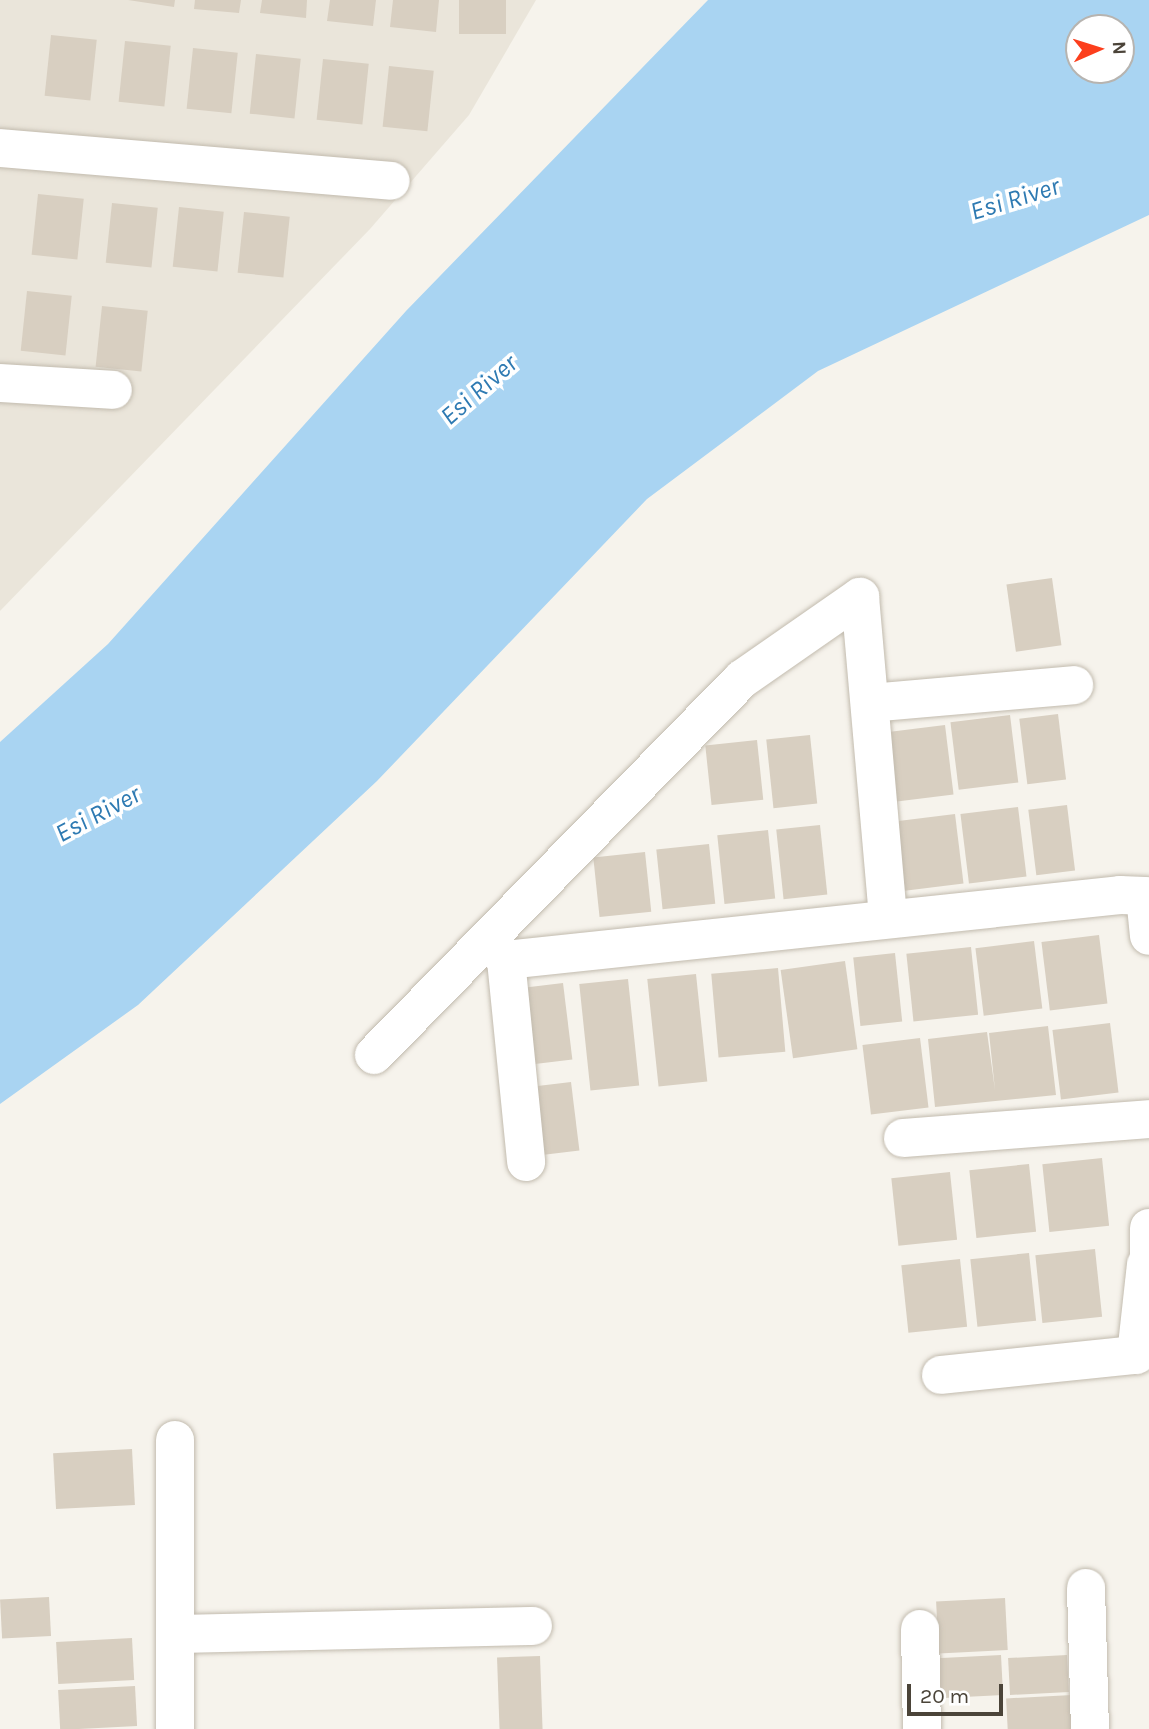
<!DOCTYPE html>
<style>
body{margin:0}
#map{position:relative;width:1149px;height:1729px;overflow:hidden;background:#f6f3ec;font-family:Karla,sans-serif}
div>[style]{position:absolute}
.residential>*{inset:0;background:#eae5da}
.water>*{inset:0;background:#a9d4f2}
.building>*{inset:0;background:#d8cfc1;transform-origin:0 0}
.roads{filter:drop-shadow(0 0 2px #c2bbae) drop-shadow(0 0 2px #c2bbae)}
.minor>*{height:38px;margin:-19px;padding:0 19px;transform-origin:19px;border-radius:19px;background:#fff}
span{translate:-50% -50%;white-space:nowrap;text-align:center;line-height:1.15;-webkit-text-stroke:7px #fff;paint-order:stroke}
.water-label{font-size:26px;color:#2e7ab2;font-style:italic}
.north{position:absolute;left:1065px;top:14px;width:70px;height:70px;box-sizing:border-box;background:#fff;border:2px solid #b7b4b0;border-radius:50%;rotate:87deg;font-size:19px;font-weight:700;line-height:28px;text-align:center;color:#4b4439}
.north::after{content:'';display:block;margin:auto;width:24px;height:32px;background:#fc3f1d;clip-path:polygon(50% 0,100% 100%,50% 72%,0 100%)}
.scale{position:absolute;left:907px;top:1684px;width:96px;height:32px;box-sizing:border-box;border:4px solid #4b4439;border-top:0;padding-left:9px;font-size:21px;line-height:24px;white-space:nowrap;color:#4b4439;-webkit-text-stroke:5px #fff;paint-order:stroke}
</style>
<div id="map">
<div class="residential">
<div style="clip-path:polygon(0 0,536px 0,469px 115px,370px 229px,0 611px)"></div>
</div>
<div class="water">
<div style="clip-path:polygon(evenodd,708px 0,1149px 0,1149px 215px,818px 371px,647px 499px,377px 781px,138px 1005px,0 1104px,0 742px,108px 644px,406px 311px,708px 0,1079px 28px,1121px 28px,1121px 70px,1079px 70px,1079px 28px)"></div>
</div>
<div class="building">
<div style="clip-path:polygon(128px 0,175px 0,174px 7px)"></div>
<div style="clip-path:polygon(195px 0,241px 0,239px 13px,194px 9px)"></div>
<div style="clip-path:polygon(262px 0,307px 0,306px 18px,260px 13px)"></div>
<div style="clip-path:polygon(330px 0,376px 0,373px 26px,327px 21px)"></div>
<div style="clip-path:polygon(393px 0,439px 0,436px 32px,390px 27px)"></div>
<div style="left:459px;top:0;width:47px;height:34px"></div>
<div style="left:51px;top:35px;width:46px;height:61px;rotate:6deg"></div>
<div style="left:125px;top:41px;width:46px;height:61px;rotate:6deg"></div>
<div style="left:193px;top:48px;width:45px;height:61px;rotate:6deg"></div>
<div style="left:256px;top:54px;width:45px;height:60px;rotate:6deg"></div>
<div style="left:323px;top:59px;width:46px;height:61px;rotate:6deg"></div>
<div style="left:389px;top:66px;width:45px;height:61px;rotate:6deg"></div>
<div style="left:38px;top:194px;width:46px;height:61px;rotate:6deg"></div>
<div style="left:112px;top:203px;width:46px;height:60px;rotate:6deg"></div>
<div style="left:179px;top:207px;width:45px;height:60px;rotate:6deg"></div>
<div style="left:244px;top:212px;width:46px;height:61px;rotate:6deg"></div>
<div style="left:27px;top:291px;width:45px;height:60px;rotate:6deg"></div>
<div style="left:102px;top:306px;width:46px;height:61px;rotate:6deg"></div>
<div style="left:1052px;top:578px;width:68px;height:46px;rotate:82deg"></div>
<div style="left:1058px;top:714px;width:66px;height:39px;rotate:83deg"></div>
<div style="left:1010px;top:715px;width:68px;height:60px;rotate:83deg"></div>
<div style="left:945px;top:725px;width:70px;height:59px;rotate:83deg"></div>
<div style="left:810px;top:735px;width:69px;height:44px;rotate:84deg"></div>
<div style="left:757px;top:740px;width:60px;height:52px;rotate:84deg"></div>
<div style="left:1067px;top:805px;width:66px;height:39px;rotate:83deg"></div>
<div style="left:1018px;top:807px;width:70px;height:58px;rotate:83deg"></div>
<div style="left:955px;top:814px;width:70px;height:59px;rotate:83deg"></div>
<div style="left:820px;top:825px;width:70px;height:44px;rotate:84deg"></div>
<div style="left:768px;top:830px;width:69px;height:51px;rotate:84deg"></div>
<div style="left:709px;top:844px;width:60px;height:53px;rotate:84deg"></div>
<div style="left:645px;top:852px;width:60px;height:52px;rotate:84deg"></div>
<div style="left:1099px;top:935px;width:69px;height:58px;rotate:83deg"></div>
<div style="left:1034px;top:941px;width:68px;height:59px;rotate:83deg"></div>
<div style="left:971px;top:947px;width:68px;height:65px;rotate:84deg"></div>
<div style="left:895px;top:953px;width:69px;height:42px;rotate:84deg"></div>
<div style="left:845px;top:961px;width:89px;height:65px;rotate:82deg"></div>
<div style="left:778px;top:968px;width:84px;height:67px;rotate:85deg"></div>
<div style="left:696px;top:974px;width:108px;height:49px;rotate:84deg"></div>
<div style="left:628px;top:979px;width:107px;height:49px;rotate:84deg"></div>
<div style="left:563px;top:983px;width:77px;height:48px;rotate:83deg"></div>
<div style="left:1110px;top:1023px;width:70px;height:58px;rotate:83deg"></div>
<div style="clip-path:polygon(1048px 1026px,1056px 1095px,935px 1107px,928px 1039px,987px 1032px,995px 1090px,989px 1033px)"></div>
<div style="left:920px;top:1038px;width:70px;height:58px;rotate:83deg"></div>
<div style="left:571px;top:1082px;width:69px;height:42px;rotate:83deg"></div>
<div style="left:1102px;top:1158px;width:68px;height:60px;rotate:84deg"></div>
<div style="left:1029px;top:1164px;width:68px;height:60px;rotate:84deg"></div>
<div style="left:950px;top:1172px;width:68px;height:59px;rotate:84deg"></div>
<div style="left:1095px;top:1249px;width:68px;height:60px;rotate:84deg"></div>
<div style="left:1029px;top:1253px;width:68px;height:59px;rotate:84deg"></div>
<div style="left:960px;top:1259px;width:68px;height:59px;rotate:84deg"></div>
<div style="left:132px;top:1449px;width:56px;height:79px;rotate:87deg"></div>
<div style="left:49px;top:1597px;width:39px;height:49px;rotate:87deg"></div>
<div style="left:1005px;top:1598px;width:52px;height:69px;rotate:87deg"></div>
<div style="left:132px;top:1638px;width:42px;height:76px;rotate:87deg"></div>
<div style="left:1001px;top:1655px;width:40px;height:64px;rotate:87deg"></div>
<div style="left:1067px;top:1655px;width:37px;height:59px;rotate:87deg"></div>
<div style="left:540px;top:1656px;width:73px;height:43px;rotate:88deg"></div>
<div style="left:135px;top:1686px;width:40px;height:77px;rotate:87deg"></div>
<div style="left:1072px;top:1695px;width:34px;height:66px;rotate:87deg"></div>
</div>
<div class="roads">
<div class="minor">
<div style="left:0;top:148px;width:392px;rotate:4.8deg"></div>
<div style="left:0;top:383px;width:113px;rotate:3.5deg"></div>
<div style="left:870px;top:703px;width:205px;rotate:-5deg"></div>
<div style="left:489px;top:940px;width:26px;rotate:50deg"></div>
<div style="left:506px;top:960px;width:203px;rotate:84.3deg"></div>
<div style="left:506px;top:960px;width:617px;rotate:-6.04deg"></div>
<div style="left:1120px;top:895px;width:25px;rotate:2deg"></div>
<div style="left:1145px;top:896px;width:40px;rotate:84.3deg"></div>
<div style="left:374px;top:1055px;width:526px;rotate:-45.62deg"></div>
<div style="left:742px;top:679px;width:144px;rotate:-34.8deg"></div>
<div style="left:860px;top:597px;width:319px;rotate:85deg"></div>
<div style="left:903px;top:1138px;width:247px;rotate:-4.4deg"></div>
<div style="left:1149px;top:1228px;width:37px;rotate:90deg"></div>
<div style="left:941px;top:1375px;width:196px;rotate:-5.9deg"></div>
<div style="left:1136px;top:1355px;width:91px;rotate:-83.7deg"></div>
<div style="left:175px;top:1440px;width:289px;rotate:90deg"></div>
<div style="left:1086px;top:1588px;width:141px;rotate:88.4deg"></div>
<div style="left:920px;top:1629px;width:100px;rotate:88.9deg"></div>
<div style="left:176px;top:1634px;width:357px;rotate:-1.3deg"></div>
</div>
</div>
<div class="water-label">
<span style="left:1015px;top:199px;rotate:-17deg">Esi River</span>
<span style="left:479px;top:390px;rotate:-41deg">Esi River</span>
<span style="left:98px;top:814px;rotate:-28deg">Esi River</span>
</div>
<div class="north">N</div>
<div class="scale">20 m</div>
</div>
